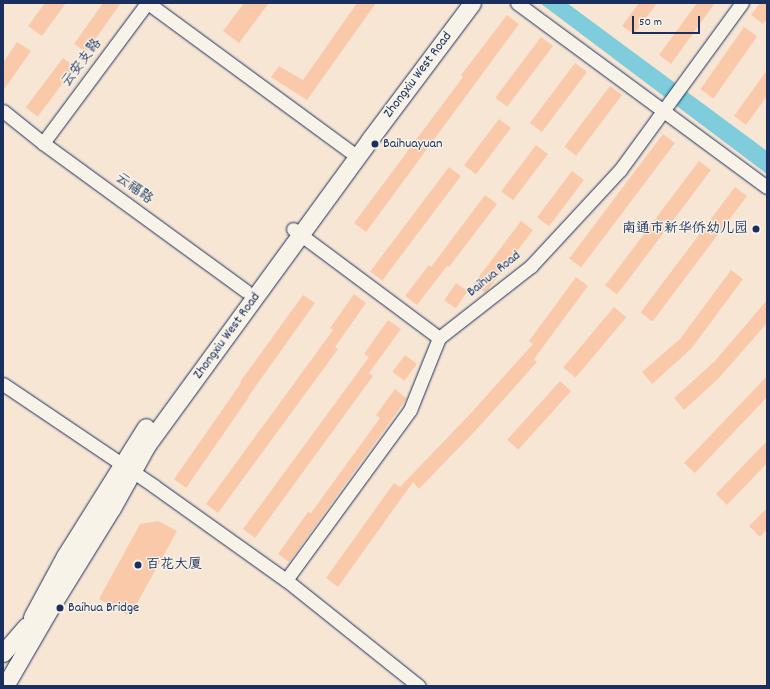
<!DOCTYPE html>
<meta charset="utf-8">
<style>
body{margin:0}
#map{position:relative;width:770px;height:689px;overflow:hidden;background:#f8e6d5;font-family:Dekko,"LXGW WenKai TC",sans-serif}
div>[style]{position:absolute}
.water>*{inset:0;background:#7eccdc}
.building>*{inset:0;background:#fac9a9;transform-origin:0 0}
.roads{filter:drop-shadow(0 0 1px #1b2f5e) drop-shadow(0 0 1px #1b2f5e)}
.minor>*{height:13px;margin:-6.5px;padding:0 6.5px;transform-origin:6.5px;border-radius:6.5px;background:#f7f3e8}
.major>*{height:17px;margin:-8.5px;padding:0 8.5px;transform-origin:8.5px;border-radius:8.5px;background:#f7f3e8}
.dots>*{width:11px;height:11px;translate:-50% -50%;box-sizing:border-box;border:2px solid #f7f3e8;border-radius:50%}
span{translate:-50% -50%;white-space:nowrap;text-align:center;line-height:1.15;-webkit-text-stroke:3px #f7f3e8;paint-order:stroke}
.street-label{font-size:14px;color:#1b2f5e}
.poi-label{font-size:14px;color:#1b2f5e}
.left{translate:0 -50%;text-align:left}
.right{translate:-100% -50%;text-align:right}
.frame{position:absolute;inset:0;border:4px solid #1b2f5e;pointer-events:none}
.scale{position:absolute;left:632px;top:16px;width:68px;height:18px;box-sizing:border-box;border:2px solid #1b2f5e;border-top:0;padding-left:5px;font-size:12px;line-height:14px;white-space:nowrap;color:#1b2f5e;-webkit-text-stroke:3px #f7f3e8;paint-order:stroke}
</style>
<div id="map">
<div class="water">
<div style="clip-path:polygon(540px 3px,567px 3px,767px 151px,767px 174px)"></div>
</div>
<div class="building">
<div style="clip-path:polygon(45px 3px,66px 3px,42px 36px,28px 26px)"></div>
<div style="clip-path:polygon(103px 3px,121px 3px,86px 52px,74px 44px)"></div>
<div style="clip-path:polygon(244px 3px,269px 3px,239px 43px,223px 31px)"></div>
<div style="clip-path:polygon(357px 3px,376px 3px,307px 100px,271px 77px,279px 66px,303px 80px)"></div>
<div style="clip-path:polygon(639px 3px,657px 3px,634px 34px,622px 26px)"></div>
<div style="clip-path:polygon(697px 3px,715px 3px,671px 64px,659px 55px)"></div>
<div style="clip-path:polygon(760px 3px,767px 3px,767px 19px,763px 24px,751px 15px)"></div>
<div style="clip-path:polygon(507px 15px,519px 24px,366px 232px,354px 223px,463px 77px,461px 75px)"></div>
<div style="left:744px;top:27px;width:16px;height:76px;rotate:35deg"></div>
<div style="left:541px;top:37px;width:15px;height:76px;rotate:37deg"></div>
<div style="clip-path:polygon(17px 42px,31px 51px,3px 91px,3px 63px)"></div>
<div style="left:63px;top:58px;width:15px;height:62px;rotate:37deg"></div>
<div style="left:575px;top:63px;width:15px;height:75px;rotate:37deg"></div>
<div style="clip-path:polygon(767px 70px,767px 96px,746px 125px,734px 116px)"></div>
<div style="left:610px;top:86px;width:15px;height:76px;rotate:37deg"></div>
<div style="left:499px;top:119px;width:15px;height:58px;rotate:37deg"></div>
<div style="left:663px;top:134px;width:15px;height:156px;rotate:37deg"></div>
<div style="left:536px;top:145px;width:15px;height:58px;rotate:37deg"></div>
<div style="left:699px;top:161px;width:15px;height:156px;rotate:37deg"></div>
<div style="left:449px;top:167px;width:15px;height:131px;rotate:37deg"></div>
<div style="left:572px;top:171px;width:15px;height:58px;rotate:37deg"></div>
<div style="left:735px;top:187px;width:15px;height:157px;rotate:37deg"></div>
<div style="clip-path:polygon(485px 195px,497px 204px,449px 267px,447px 266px,417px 305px,405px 296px,429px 265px,431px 267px)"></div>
<div style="left:521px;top:221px;width:15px;height:79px;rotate:37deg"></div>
<div style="clip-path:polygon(731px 270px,743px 279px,691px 349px,652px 384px,642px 372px,680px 339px)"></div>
<div style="clip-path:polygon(576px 277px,588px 286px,534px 359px,537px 362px,477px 429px,419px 489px,413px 482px,338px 587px,326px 578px,394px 483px,400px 487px,471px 413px,533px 344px,529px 341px)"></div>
<div style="left:456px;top:283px;width:14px;height:21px;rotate:34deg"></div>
<div style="clip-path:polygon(354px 294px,366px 303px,335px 347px,338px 349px,218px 513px,206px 504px,333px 330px,330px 328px)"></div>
<div style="clip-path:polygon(303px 295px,315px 303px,248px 397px,249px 397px,186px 488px,174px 479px,241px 383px,240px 382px)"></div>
<div style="clip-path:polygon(767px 300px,767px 323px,718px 379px,684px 410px,674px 398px,714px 362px)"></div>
<div style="left:614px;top:307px;width:16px;height:79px;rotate:40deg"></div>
<div style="clip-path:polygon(388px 320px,401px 329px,369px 373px,373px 376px,255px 538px,243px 529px,369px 357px,364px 354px)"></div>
<div style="left:405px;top:355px;width:15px;height:21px;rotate:37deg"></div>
<div style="clip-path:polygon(767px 376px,767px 397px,695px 473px,684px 463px)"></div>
<div style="left:560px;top:381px;width:15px;height:79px;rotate:42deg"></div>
<div style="clip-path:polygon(395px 389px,406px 398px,405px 401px,289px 562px,278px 554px,308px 512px,311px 513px,380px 418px,376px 415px)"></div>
<div style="clip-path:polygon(767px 441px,767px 463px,727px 505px,716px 494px)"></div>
<div style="clip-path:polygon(767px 508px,767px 529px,760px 537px,749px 526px)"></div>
<div style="clip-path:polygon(158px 521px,177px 531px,130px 616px,99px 599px,140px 524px)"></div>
</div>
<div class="roads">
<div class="minor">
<div style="left:148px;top:3px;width:260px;rotate:36.3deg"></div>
<div style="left:517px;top:3px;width:310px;rotate:36.4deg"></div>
<div style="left:3px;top:111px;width:51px;rotate:38.7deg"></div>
<div style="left:43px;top:143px;width:251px;rotate:36.1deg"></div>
<div style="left:43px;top:143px;width:174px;rotate:-53.4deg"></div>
<div style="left:293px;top:229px;width:182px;rotate:36.7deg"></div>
<div style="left:3px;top:384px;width:182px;rotate:34deg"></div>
<div style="left:154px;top:486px;width:162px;rotate:35.5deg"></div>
<div style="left:286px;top:580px;width:170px;rotate:38.6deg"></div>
<div style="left:286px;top:580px;width:210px;rotate:-53.9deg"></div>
<div style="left:410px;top:410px;width:78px;rotate:-68.1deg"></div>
<div style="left:439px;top:338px;width:117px;rotate:-38deg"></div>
<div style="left:531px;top:266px;width:131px;rotate:-47.2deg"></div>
<div style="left:620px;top:170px;width:207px;rotate:-53.9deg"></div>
</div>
<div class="major">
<div style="left:32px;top:617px;width:69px;rotate:-61.6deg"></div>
<div style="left:65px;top:556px;width:152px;rotate:-57.9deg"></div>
<div style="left:3px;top:653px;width:35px;rotate:-49deg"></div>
<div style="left:5px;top:686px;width:94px;rotate:-59.9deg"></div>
<div style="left:52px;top:605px;width:114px;rotate:-58.3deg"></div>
<div style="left:112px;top:508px;width:72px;rotate:-60.9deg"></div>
<div style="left:147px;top:445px;width:379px;rotate:-53.9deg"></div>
<div style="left:370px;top:139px;width:170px;rotate:-53.1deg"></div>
</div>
</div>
<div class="dots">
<div style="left:375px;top:144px;background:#1b2f5e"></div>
<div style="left:756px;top:229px;background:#1b2f5e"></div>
<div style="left:138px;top:565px;background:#1b2f5e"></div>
<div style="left:60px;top:608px;background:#1b2f5e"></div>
</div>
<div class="street-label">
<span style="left:82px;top:63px;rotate:-53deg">云安支路</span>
<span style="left:418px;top:75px;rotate:-53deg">Zhongxiu West Road</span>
<span style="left:134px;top:189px;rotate:36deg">云福路</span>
<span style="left:494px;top:274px;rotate:-39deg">Baihua Road</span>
<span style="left:227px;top:336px;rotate:-54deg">Zhongxiu West Road</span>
</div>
<div class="poi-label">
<span class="left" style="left:383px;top:144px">Baihuayuan</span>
<span class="right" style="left:748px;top:229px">南通市新华侨幼儿园</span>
<span class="left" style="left:146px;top:565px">百花大厦</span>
<span class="left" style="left:68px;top:608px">Baihua Bridge</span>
</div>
<div class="frame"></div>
<div class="scale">50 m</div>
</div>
